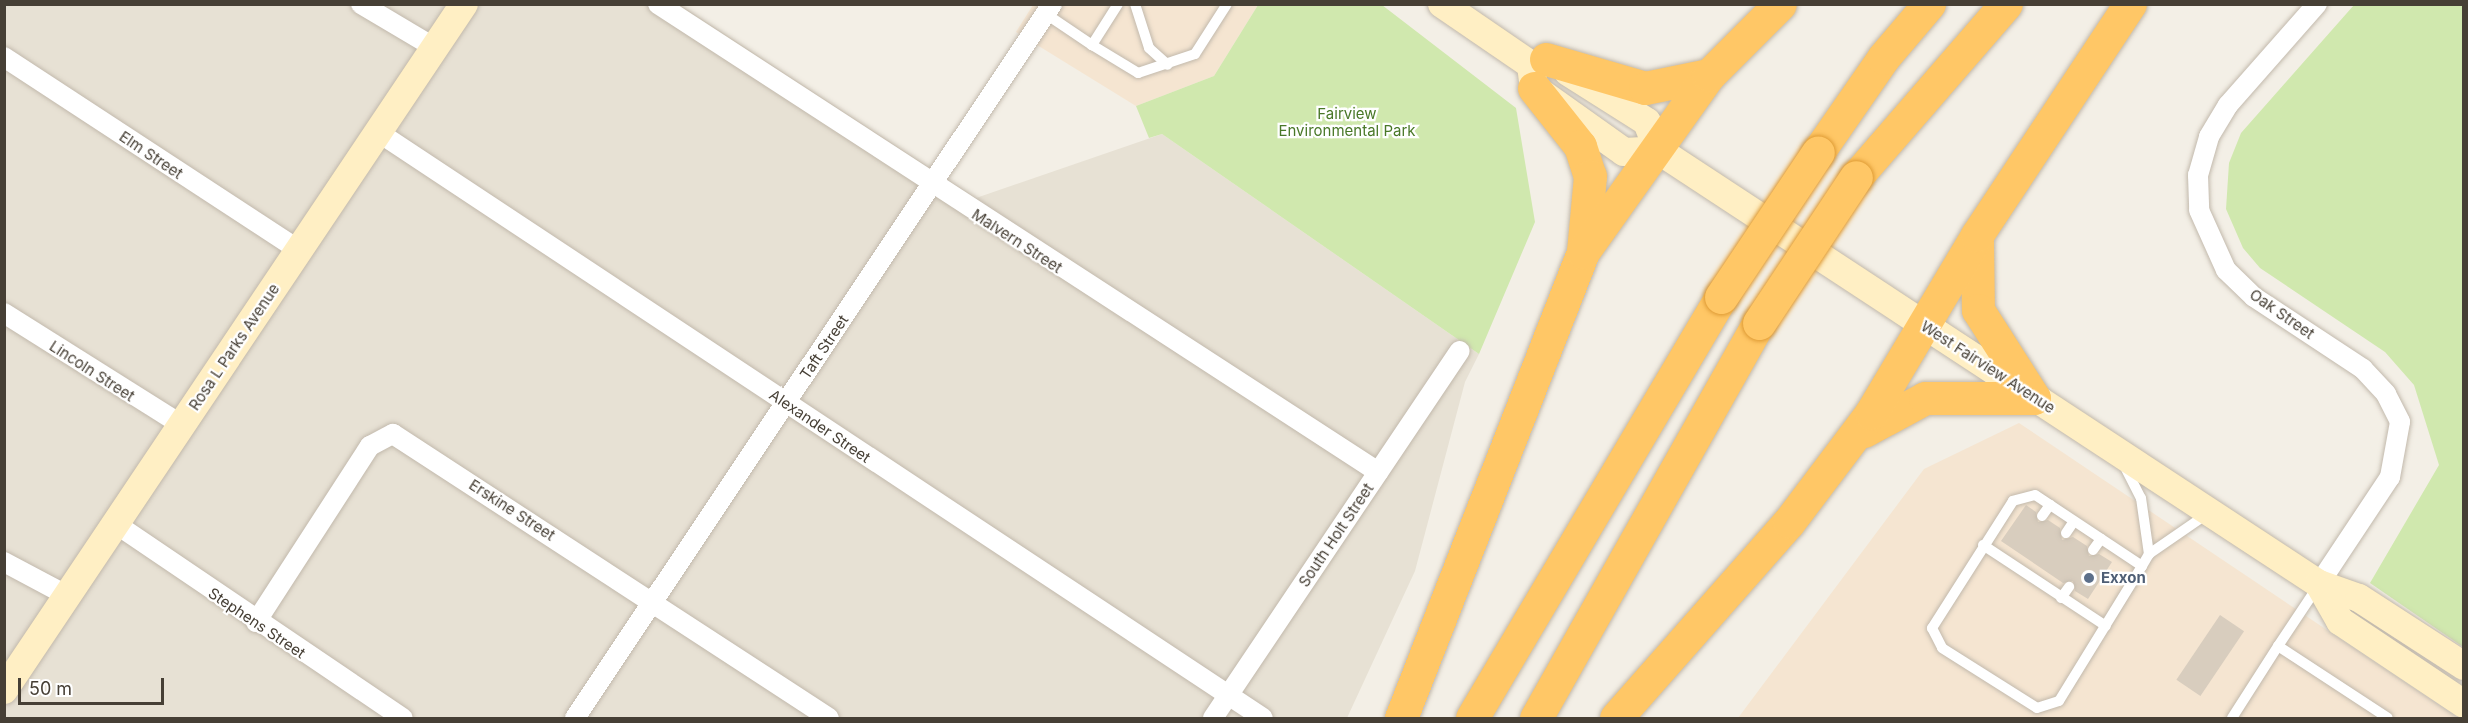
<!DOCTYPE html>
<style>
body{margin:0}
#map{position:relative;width:2468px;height:723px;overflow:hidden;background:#f3efe6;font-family:Inter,sans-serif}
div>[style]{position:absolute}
.residential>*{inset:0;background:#e7e1d4}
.commercial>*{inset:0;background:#f5e5d1}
.green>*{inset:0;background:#d0e8ae}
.building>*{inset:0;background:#d8cdbe;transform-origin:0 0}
.roads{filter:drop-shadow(0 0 2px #c2b9ac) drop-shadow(0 0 2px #c2b9ac)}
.lane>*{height:10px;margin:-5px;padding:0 5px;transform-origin:5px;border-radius:5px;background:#fff}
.street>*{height:20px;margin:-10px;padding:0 10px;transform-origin:10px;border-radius:10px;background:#fff}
.secondary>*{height:28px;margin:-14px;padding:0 14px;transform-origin:14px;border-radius:14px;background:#ffefc4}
.highway>*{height:33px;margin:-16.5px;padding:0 16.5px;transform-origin:16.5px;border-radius:16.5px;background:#ffc766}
.bridges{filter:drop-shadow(0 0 2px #df9b35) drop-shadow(0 0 2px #df9b35)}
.highway-bridge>*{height:33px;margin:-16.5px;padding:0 16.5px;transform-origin:16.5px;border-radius:16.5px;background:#ffc766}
.dots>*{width:16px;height:16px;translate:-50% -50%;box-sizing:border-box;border:3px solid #fff;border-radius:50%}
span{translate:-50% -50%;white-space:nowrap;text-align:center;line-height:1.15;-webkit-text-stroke:4.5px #fff;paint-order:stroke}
.park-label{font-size:15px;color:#497828}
.street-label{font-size:15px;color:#463f35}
.service-label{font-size:15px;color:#4e5e75;font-weight:700}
.left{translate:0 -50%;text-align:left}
.frame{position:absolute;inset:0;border:6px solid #463f35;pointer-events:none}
.scale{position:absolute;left:18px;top:678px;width:146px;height:27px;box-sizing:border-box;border:3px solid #463f35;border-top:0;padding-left:8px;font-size:18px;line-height:21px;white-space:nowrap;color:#463f35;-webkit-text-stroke:4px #fff;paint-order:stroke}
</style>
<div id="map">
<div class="residential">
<div style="clip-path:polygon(4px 5px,680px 5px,976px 198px,1162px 134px,1479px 354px,1465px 382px,1415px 571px,1347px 718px,5px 718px)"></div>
</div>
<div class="commercial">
<div style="clip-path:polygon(1033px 5px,1258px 5px,1214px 76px,1136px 106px,1016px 32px)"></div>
<div style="clip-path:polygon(2019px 423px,2458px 718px,1738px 718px,1924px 469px)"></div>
</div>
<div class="green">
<div style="clip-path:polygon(1258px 5px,1382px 5px,1516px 108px,1535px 222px,1479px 354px,1162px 134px,1149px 138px,1136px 106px,1214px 76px)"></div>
<div style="clip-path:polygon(2354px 5px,2463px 5px,2463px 647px,2370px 583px,2439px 465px,2414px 385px,2385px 352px,2260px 268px,2243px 248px,2226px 209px,2229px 163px,2241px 133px)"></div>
</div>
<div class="building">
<div style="clip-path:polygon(2026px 505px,2036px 512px,2038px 522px,2048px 520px,2060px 528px,2062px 540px,2073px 537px,2087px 546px,2089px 556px,2099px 554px,2112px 562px,2088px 599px,2075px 591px,2073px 581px,2063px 583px,2001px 541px)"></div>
<div style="left:2220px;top:615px;width:29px;height:78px;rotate:34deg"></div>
</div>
<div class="roads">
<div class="lane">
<div style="left:1118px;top:4px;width:49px;rotate:122.4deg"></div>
<div style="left:1092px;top:45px;width:54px;rotate:31.3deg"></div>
<div style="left:1138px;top:73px;width:60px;rotate:-18.4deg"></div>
<div style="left:1195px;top:54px;width:59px;rotate:-57.4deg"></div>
<div style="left:1135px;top:4px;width:46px;rotate:72.3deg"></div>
<div style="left:1149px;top:48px;width:25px;rotate:42deg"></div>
<div style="left:1046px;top:14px;width:55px;rotate:34deg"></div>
<div style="left:2125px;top:467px;width:35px;rotate:63deg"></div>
<div style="left:2141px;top:498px;width:57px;rotate:81.9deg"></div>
<div style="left:2149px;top:554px;width:70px;rotate:-34.6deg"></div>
<div style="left:2042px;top:516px;width:14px;rotate:-54deg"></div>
<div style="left:2066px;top:533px;width:14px;rotate:-56deg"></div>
<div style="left:1983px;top:545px;width:147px;rotate:33.4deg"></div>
<div style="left:2093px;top:550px;width:14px;rotate:-54deg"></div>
<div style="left:2142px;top:566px;width:128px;rotate:-146.4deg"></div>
<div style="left:2035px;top:495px;width:23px;rotate:165deg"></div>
<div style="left:2013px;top:501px;width:151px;rotate:122.5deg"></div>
<div style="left:1932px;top:628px;width:22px;rotate:63deg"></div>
<div style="left:1942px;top:648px;width:112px;rotate:32.3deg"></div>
<div style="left:2037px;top:708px;width:23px;rotate:-18deg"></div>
<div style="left:2059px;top:701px;width:158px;rotate:-58.4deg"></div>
<div style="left:2142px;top:566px;width:14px;rotate:-60deg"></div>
<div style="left:2318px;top:586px;width:72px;rotate:123.7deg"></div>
<div style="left:2278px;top:646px;width:131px;rotate:33.2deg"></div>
<div style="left:2061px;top:598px;width:14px;rotate:-54deg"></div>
<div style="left:2232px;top:718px;width:85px;rotate:-57.4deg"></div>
</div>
<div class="street">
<div style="left:361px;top:4px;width:86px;rotate:30.7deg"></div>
<div style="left:658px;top:4px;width:859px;rotate:33.02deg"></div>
<div style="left:2317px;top:4px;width:135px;rotate:131.4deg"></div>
<div style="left:2228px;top:105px;width:37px;rotate:121deg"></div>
<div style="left:2209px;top:137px;width:40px;rotate:106deg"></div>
<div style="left:2198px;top:175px;width:35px;rotate:88deg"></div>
<div style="left:2199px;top:210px;width:66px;rotate:65.8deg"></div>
<div style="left:2226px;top:270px;width:39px;rotate:44deg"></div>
<div style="left:2254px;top:297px;width:131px;rotate:33.4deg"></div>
<div style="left:2363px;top:369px;width:34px;rotate:47deg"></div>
<div style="left:2386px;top:394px;width:31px;rotate:63deg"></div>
<div style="left:2400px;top:422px;width:56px;rotate:100.3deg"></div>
<div style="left:2390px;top:477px;width:128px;rotate:123.6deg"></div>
<div style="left:4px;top:57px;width:353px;rotate:33.2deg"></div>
<div style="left:378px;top:132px;width:1061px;rotate:33.51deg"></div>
<div style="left:4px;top:313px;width:210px;rotate:32.2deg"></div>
<div style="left:116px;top:524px;width:346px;rotate:34.1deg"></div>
<div style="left:4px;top:562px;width:70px;rotate:28deg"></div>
<div style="left:256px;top:622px;width:210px;rotate:-57.1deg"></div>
<div style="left:370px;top:446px;width:26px;rotate:-28deg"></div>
<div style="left:393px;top:434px;width:520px;rotate:33.08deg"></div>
<div style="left:575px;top:718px;width:859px;rotate:-56.25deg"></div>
<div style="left:1213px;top:718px;width:442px;rotate:-56.1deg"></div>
</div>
<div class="secondary">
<div style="left:1442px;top:4px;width:108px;rotate:34.4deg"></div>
<div style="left:1531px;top:65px;width:23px;rotate:83deg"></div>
<div style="left:1534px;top:88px;width:110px;rotate:35.4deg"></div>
<div style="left:1624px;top:152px;width:34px;rotate:-3deg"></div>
<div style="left:1568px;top:72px;width:93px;rotate:32.3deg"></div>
<div style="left:1647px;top:122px;width:30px;rotate:69deg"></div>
<div style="left:1658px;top:150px;width:791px;rotate:33.29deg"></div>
<div style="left:2319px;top:584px;width:42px;rotate:19.3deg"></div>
<div style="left:2359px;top:598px;width:125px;rotate:32.9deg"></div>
<div style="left:2319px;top:584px;width:43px;rotate:60.4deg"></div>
<div style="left:2340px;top:621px;width:149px;rotate:33.8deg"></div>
<div style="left:4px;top:690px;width:826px;rotate:-56.16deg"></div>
</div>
<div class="highway">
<div style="left:1546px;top:59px;width:103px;rotate:16.3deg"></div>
<div style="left:1645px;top:88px;width:65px;rotate:-11.5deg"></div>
<div style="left:1534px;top:88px;width:74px;rotate:51.6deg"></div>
<div style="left:1580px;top:146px;width:32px;rotate:72deg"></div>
<div style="left:1590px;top:176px;width:75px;rotate:95.3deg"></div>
<div style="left:1818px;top:152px;width:114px;rotate:-55.3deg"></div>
<div style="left:1883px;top:58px;width:71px;rotate:-49.6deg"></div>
<div style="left:1856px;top:177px;width:229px;rotate:-49.1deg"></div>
<div style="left:1977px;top:242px;width:68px;rotate:89.2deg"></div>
<div style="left:1978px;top:310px;width:104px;rotate:57.5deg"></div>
<div style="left:1864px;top:431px;width:69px;rotate:-28.4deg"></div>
<div style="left:1925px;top:398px;width:109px"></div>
<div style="left:1401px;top:718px;width:500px;rotate:-68.67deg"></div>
<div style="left:1583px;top:252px;width:217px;rotate:-54.6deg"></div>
<div style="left:1709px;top:75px;width:100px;rotate:-45deg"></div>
<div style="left:1472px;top:718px;width:489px;rotate:-59.4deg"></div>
<div style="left:1536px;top:718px;width:454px;rotate:-60.6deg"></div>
<div style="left:1616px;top:718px;width:261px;rotate:-48.6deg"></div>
<div style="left:1789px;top:522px;width:136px;rotate:-53deg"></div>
<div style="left:1871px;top:413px;width:207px;rotate:-59.2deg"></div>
<div style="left:1977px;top:235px;width:277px;rotate:-56.5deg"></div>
</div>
</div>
<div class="bridges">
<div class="highway-bridge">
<div style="left:1721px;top:297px;width:174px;rotate:-56.2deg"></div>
<div style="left:1759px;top:323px;width:175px;rotate:-56.4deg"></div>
</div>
</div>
<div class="dots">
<div style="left:2089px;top:578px;background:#5c6f8a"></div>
</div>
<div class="park-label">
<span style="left:1347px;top:122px">Fairview<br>Environmental Park</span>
</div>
<div class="street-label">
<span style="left:151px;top:155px;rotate:34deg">Elm Street</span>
<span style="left:1017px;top:241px;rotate:33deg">Malvern Street</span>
<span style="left:2282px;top:314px;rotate:35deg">Oak Street</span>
<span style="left:234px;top:347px;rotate:-56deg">Rosa L Parks Avenue</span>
<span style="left:824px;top:347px;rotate:-56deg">Taft Street</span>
<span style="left:1988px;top:367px;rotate:33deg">West Fairview Avenue</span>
<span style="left:92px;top:371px;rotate:33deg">Lincoln Street</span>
<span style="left:820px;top:426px;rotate:34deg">Alexander Street</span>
<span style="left:512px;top:510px;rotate:33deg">Erskine Street</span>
<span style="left:1336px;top:535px;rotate:-56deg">South Holt Street</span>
<span style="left:257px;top:623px;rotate:34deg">Stephens Street</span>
</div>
<div class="service-label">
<span class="left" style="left:2101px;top:578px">Exxon</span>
</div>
<div class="frame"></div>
<div class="scale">50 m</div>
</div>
